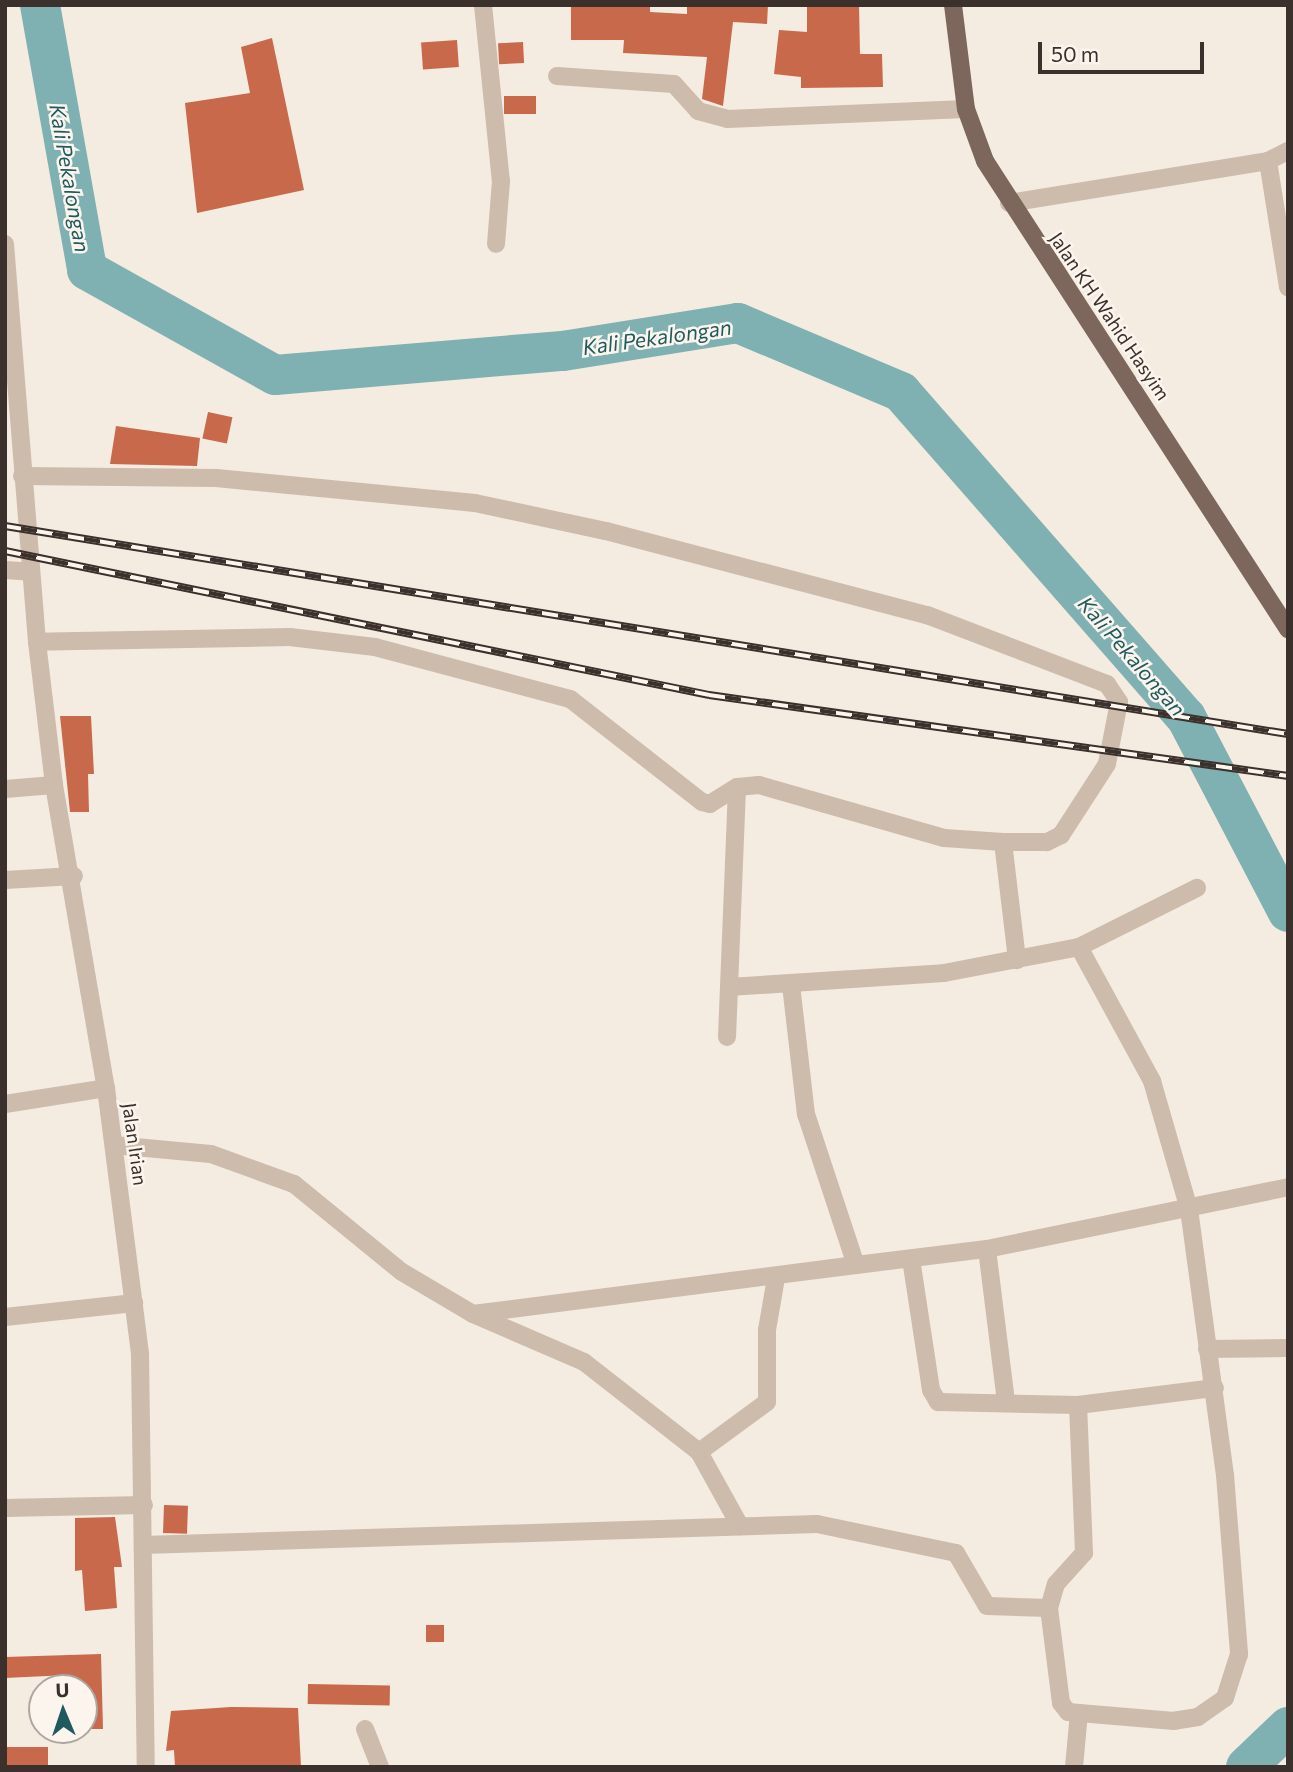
<!DOCTYPE html>
<style>
body{margin:0}
#map{position:relative;width:1293px;height:1772px;overflow:hidden;background:#f4ebe1;font-family:Commissioner,sans-serif}
div>[style]{position:absolute}
.river>*{height:40px;margin:-20px;padding:0 20px;transform-origin:20px;border-radius:20px;background:#7fb0b2}
.building>*{inset:0;background:#c8694b;transform-origin:0 0}
.minor>*{height:18px;margin:-9px;padding:0 9px;transform-origin:9px;border-radius:9px;background:#cdbbac}
.major>*{height:18px;margin:-9px;padding:0 9px;transform-origin:9px;border-radius:9px;background:#7d675c}
.rail>*{height:8px;margin-top:-4px;transform-origin:0;background:repeating-linear-gradient(90deg,#fbf5ee 0 16px,#3b302b 0 32px);box-sizing:border-box;border-block:2px solid #3b302b}
span{translate:-50% -50%;white-space:nowrap;text-align:center;line-height:1.15;-webkit-text-stroke:5px #fbf5ee;paint-order:stroke}
.street-label{font-size:19px;color:#3b302b}
.water-label{font-size:21px;color:#1f5a5e;font-style:italic}
.frame{position:absolute;inset:0;border:7px solid #3b302b;pointer-events:none}
.north{position:absolute;left:28px;top:1674px;width:70px;height:70px;box-sizing:border-box;background:#fbf5ee;border:2px solid #aea6a0;border-radius:50%;rotate:358deg;font-size:19px;font-weight:700;line-height:28px;text-align:center;color:#3b302b}
.north::after{content:'';display:block;margin:auto;width:24px;height:32px;background:#1f5a5e;clip-path:polygon(50% 0,100% 100%,50% 72%,0 100%)}
.scale{position:absolute;left:1038px;top:42px;width:166px;height:32px;box-sizing:border-box;border:4px solid #3b302b;border-top:0;padding-left:9px;font-size:21px;line-height:24px;white-space:nowrap;color:#3b302b;-webkit-text-stroke:5px #fbf5ee;paint-order:stroke}
</style>
<div id="map">
<div class="river">
<div style="left:40px;top:5px;width:269px;rotate:79.9deg"></div>
<div style="left:87px;top:270px;width:215px;rotate:29.2deg"></div>
<div style="left:275px;top:375px;width:289px;rotate:-4.8deg"></div>
<div style="left:563px;top:351px;width:177px;rotate:-9.1deg"></div>
<div style="left:738px;top:323px;width:177px;rotate:22.9deg"></div>
<div style="left:901px;top:392px;width:432px;rotate:48.8deg"></div>
<div style="left:1186px;top:717px;width:220px;rotate:62.4deg"></div>
<div style="left:1246px;top:1767px;width:58px;rotate:-43.6deg"></div>
</div>
<div class="building">
<div style="clip-path:polygon(571px 5px,650px 5px,650px 12px,687px 14px,687px 5px,768px 5px,767px 24px,733px 22px,723px 106px,702px 99px,707px 57px,623px 53px,624px 40px,571px 40px)"></div>
<div style="clip-path:polygon(807px 5px,859px 5px,860px 54px,882px 54px,883px 87px,801px 88px,801px 77px,774px 74px,779px 30px,807px 32px)"></div>
<div style="clip-path:polygon(272px 38px,304px 190px,197px 213px,185px 103px,250px 93px,241px 47px)"></div>
<div style="left:457px;top:40px;width:27px;height:36px;rotate:86deg"></div>
<div style="left:523px;top:42px;width:21px;height:25px;rotate:87deg"></div>
<div style="left:504px;top:96px;width:32px;height:18px"></div>
<div style="left:208px;top:412px;width:25px;height:27px;rotate:12deg"></div>
<div style="clip-path:polygon(116px 426px,200px 438px,197px 466px,110px 464px)"></div>
<div style="clip-path:polygon(60px 716px,91px 716px,94px 774px,88px 774px,89px 812px,70px 812px)"></div>
<div style="left:164px;top:1505px;width:24px;height:28px;rotate:2deg"></div>
<div style="clip-path:polygon(115px 1517px,122px 1567px,114px 1567px,117px 1608px,85px 1611px,82px 1570px,75px 1571px,75px 1518px)"></div>
<div style="left:426px;top:1625px;width:18px;height:17px"></div>
<div style="clip-path:polygon(101px 1654px,103px 1729px,84px 1729px,84px 1688px,68px 1688px,68px 1675px,5px 1678px,5px 1657px)"></div>
<div style="left:308px;top:1684px;width:82px;height:20px;rotate:1deg"></div>
<div style="clip-path:polygon(231px 1707px,298px 1708px,301px 1767px,175px 1767px,174px 1750px,166px 1751px,171px 1711px)"></div>
<div style="left:5px;top:1747px;width:43px;height:20px"></div>
</div>
<div class="minor">
<div style="left:483px;top:5px;width:177px;rotate:84.2deg"></div>
<div style="left:501px;top:181px;width:63px;rotate:94.5deg"></div>
<div style="left:557px;top:76px;width:117px;rotate:3.9deg"></div>
<div style="left:674px;top:84px;width:36px;rotate:48deg"></div>
<div style="left:698px;top:111px;width:30px;rotate:15deg"></div>
<div style="left:727px;top:119px;width:239px;rotate:-2.4deg"></div>
<div style="left:1268px;top:161px;width:22px;rotate:-27deg"></div>
<div style="left:1009px;top:203px;width:262px;rotate:-9.2deg"></div>
<div style="left:1268px;top:161px;width:128px;rotate:81deg"></div>
<div style="left:5px;top:244px;width:399px;rotate:85.4deg"></div>
<div style="left:37px;top:642px;width:144px;rotate:83.2deg"></div>
<div style="left:54px;top:785px;width:307px;rotate:80.3deg"></div>
<div style="left:106px;top:1088px;width:269px;rotate:82.7deg"></div>
<div style="left:140px;top:1355px;width:412px;rotate:89.2deg"></div>
<div style="left:22px;top:476px;width:194px;rotate:0.6deg"></div>
<div style="left:216px;top:478px;width:260px;rotate:5.5deg"></div>
<div style="left:475px;top:503px;width:134px;rotate:12.1deg"></div>
<div style="left:606px;top:531px;width:332px;rotate:14.7deg"></div>
<div style="left:927px;top:615px;width:193px;rotate:21deg"></div>
<div style="left:1107px;top:684px;width:22px;rotate:56deg"></div>
<div style="left:1119px;top:702px;width:63px;rotate:101deg"></div>
<div style="left:1107px;top:764px;width:85px;rotate:122.9deg"></div>
<div style="left:1061px;top:835px;width:16px;rotate:153deg"></div>
<div style="left:1047px;top:842px;width:44px;rotate:180deg"></div>
<div style="left:1003px;top:842px;width:59px;rotate:-176.1deg"></div>
<div style="left:944px;top:838px;width:192px;rotate:-164deg"></div>
<div style="left:759px;top:785px;width:22px;rotate:175deg"></div>
<div style="left:737px;top:787px;width:32px;rotate:148deg"></div>
<div style="left:710px;top:804px;width:8px;rotate:-166deg"></div>
<div style="left:702px;top:802px;width:167px;rotate:-142deg"></div>
<div style="left:570px;top:699px;width:202px;rotate:-165.1deg"></div>
<div style="left:375px;top:647px;width:86px;rotate:-173.3deg"></div>
<div style="left:290px;top:637px;width:253px;rotate:178.9deg"></div>
<div style="left:5px;top:570px;width:26px;rotate:4deg"></div>
<div style="left:5px;top:789px;width:49px;rotate:-4.7deg"></div>
<div style="left:1003px;top:842px;width:119px;rotate:83.2deg"></div>
<div style="left:5px;top:880px;width:69px;rotate:-3.3deg"></div>
<div style="left:1079px;top:947px;width:132px;rotate:-26.6deg"></div>
<div style="left:791px;top:985px;width:130px;rotate:83.4deg"></div>
<div style="left:806px;top:1114px;width:159px;rotate:71.7deg"></div>
<div style="left:856px;top:1265px;width:132px;rotate:-7deg"></div>
<div style="left:987px;top:1249px;width:307px;rotate:-11.6deg"></div>
<div style="left:729px;top:987px;width:215px;rotate:-3.7deg"></div>
<div style="left:944px;top:973px;width:137px;rotate:-10.9deg"></div>
<div style="left:1079px;top:947px;width:153px;rotate:61.4deg"></div>
<div style="left:1152px;top:1081px;width:133px;rotate:73.9deg"></div>
<div style="left:1189px;top:1209px;width:268px;rotate:82.3deg"></div>
<div style="left:1225px;top:1475px;width:180px;rotate:85.5deg"></div>
<div style="left:1239px;top:1654px;width:46px;rotate:107.7deg"></div>
<div style="left:1225px;top:1698px;width:33px;rotate:145deg"></div>
<div style="left:1198px;top:1717px;width:24px;rotate:171deg"></div>
<div style="left:1174px;top:1721px;width:95px;rotate:-175.2deg"></div>
<div style="left:1079px;top:1713px;width:54px;rotate:95.3deg"></div>
<div style="left:727px;top:1037px;width:250px;rotate:-87.7deg"></div>
<div style="left:5px;top:1104px;width:102px;rotate:-9deg"></div>
<div style="left:114px;top:1145px;width:97px;rotate:5.3deg"></div>
<div style="left:211px;top:1154px;width:88px;rotate:19.9deg"></div>
<div style="left:294px;top:1184px;width:139px;rotate:39.2deg"></div>
<div style="left:402px;top:1272px;width:82px;rotate:30.6deg"></div>
<div style="left:473px;top:1314px;width:386px;rotate:-7.3deg"></div>
<div style="left:987px;top:1249px;width:154px;rotate:82.9deg"></div>
<div style="left:911px;top:1259px;width:133px;rotate:81.3deg"></div>
<div style="left:931px;top:1390px;width:14px;rotate:60deg"></div>
<div style="left:938px;top:1402px;width:140px;rotate:1.2deg"></div>
<div style="left:473px;top:1314px;width:121px;rotate:23.4deg"></div>
<div style="left:584px;top:1362px;width:146px;rotate:38deg"></div>
<div style="left:699px;top:1452px;width:85px;rotate:61deg"></div>
<div style="left:5px;top:1317px;width:130px;rotate:-6.2deg"></div>
<div style="left:1207px;top:1349px;width:81px;rotate:-0.7deg"></div>
<div style="left:699px;top:1452px;width:84px;rotate:-36.3deg"></div>
<div style="left:767px;top:1402px;width:72px;rotate:-90deg"></div>
<div style="left:767px;top:1330px;width:53px;rotate:-80.2deg"></div>
<div style="left:5px;top:1508px;width:139px;rotate:-1.2deg"></div>
<div style="left:143px;top:1545px;width:674px;rotate:-1.78deg"></div>
<div style="left:817px;top:1524px;width:142px;rotate:11.8deg"></div>
<div style="left:956px;top:1553px;width:61px;rotate:59.7deg"></div>
<div style="left:987px;top:1606px;width:62px;rotate:1.8deg"></div>
<div style="left:1079px;top:1713px;width:11px;rotate:-175deg"></div>
<div style="left:1068px;top:1712px;width:11px;rotate:-128deg"></div>
<div style="left:1061px;top:1703px;width:96px;rotate:-97.2deg"></div>
<div style="left:1049px;top:1608px;width:25px;rotate:-74deg"></div>
<div style="left:1056px;top:1584px;width:42px;rotate:-47.9deg"></div>
<div style="left:1084px;top:1553px;width:148px;rotate:-92.3deg"></div>
<div style="left:1078px;top:1405px;width:138px;rotate:-7.1deg"></div>
<div style="left:365px;top:1729px;width:41px;rotate:68.5deg"></div>
</div>
<div class="major">
<div style="left:953px;top:5px;width:105px;rotate:82.9deg"></div>
<div style="left:966px;top:109px;width:55px;rotate:69.9deg"></div>
<div style="left:985px;top:161px;width:558px;rotate:57.08deg"></div>
</div>
<div class="rail">
<div style="left:5px;top:526px;width:1300px;rotate:9.21deg"></div>
<div style="left:5px;top:551px;width:719px;rotate:11.56deg"></div>
<div style="left:709px;top:695px;width:585px;rotate:7.96deg"></div>
</div>
<div class="street-label">
<span style="left:1110px;top:316px;rotate:56deg">Jalan KH Wahid Hasyim</span>
<span style="left:135px;top:1144px;rotate:82deg">Jalan Irian</span>
</div>
<div class="water-label">
<span style="left:70px;top:178px;rotate:80deg">Kali Pekalongan</span>
<span style="left:657px;top:337px;rotate:-8deg">Kali Pekalongan</span>
<span style="left:1132px;top:656px;rotate:49deg">Kali Pekalongan</span>
</div>
<div class="frame"></div>
<div class="north">U</div>
<div class="scale">50 m</div>
</div>
